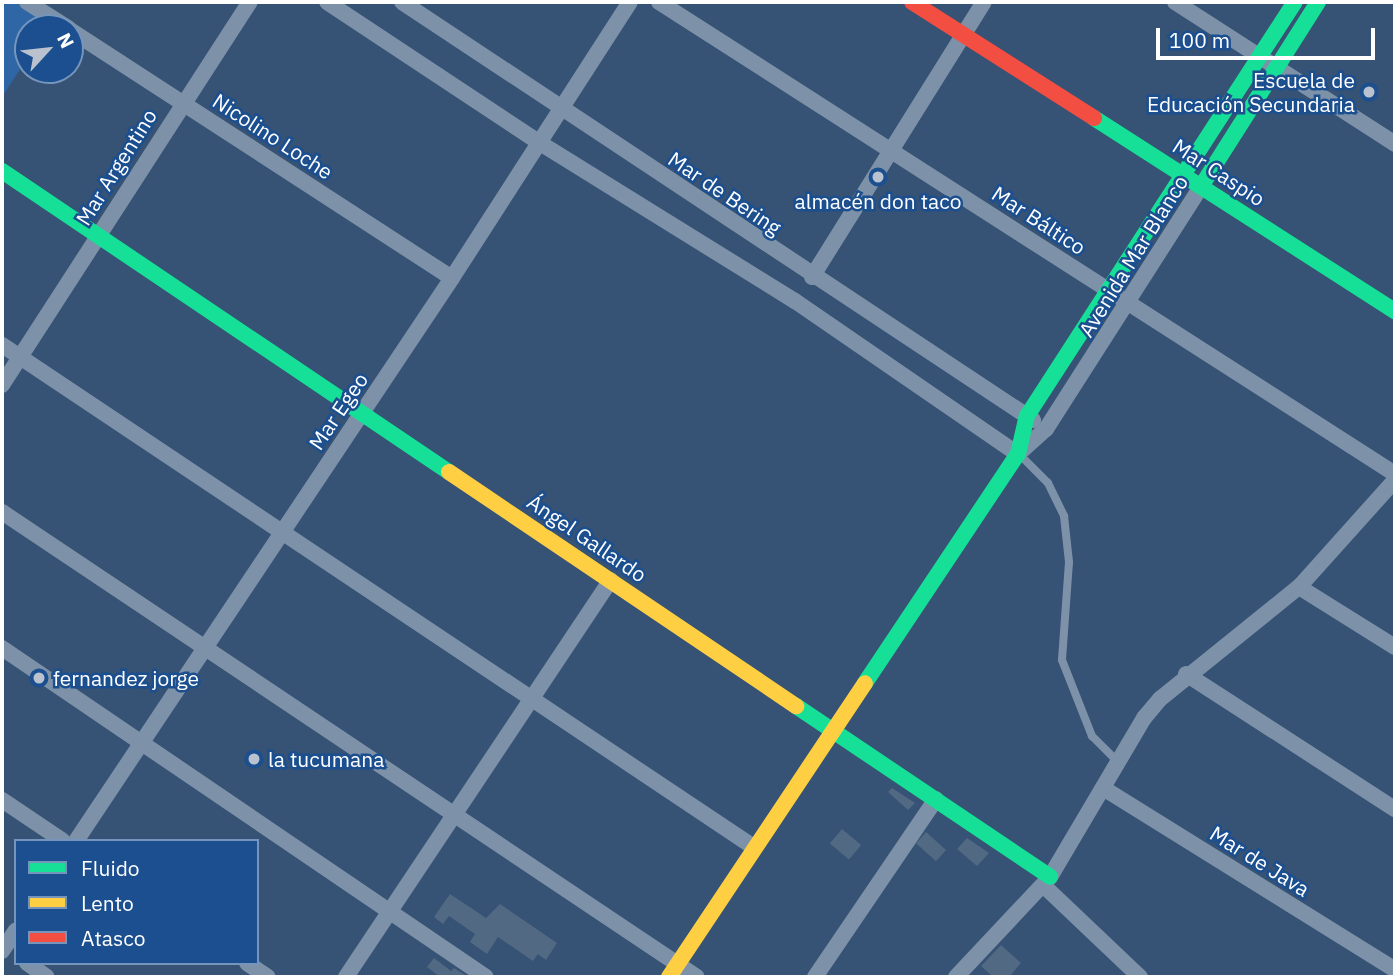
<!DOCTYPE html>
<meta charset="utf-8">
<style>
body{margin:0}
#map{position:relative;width:1397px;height:979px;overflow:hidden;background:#365274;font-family:"IBM Plex Sans",sans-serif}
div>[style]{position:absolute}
.green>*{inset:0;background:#2f66a5}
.building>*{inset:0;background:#526984;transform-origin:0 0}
.lane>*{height:8px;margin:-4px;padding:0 4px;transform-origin:4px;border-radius:4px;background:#7d92a8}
.street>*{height:16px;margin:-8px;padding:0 8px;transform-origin:8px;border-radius:8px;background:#7d92a8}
.fast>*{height:16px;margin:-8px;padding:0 8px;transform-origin:8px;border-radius:8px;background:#16e098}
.slow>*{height:16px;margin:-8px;padding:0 8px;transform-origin:8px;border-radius:8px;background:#ffcf43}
.jam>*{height:16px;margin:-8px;padding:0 8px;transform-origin:8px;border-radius:8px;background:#f24e42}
.dots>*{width:19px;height:19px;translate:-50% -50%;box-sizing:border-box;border:4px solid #1b4f8f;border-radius:50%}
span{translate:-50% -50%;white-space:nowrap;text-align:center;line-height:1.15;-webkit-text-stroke:5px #1b4f8f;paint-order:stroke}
.poi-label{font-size:21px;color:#fff}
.right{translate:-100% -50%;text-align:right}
.left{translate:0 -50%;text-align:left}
.street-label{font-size:21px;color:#fff}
.frame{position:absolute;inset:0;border:4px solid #fff;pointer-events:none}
.legend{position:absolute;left:14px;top:839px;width:245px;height:126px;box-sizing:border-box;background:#1b4f8f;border:2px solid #7695bc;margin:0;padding:9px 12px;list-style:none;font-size:21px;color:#fff}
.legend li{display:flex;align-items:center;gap:14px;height:35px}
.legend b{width:35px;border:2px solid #7695bc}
.north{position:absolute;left:14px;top:14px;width:70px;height:70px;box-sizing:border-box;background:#1b4f8f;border:2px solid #7695bc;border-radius:50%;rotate:63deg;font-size:19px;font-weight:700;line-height:28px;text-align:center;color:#fff}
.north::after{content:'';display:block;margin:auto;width:24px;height:32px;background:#b9c2ce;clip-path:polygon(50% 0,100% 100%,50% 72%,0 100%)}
.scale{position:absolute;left:1156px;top:28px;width:219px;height:32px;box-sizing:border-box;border:4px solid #fff;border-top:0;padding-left:9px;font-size:21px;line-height:24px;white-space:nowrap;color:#fff;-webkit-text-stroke:5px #1b4f8f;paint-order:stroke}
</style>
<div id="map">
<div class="green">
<div style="clip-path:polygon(2px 2px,18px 2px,50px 23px,47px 28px,28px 28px,28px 57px,2px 97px)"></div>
</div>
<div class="building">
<div style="clip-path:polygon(892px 788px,915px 803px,908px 810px,888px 792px)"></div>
<div style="left:842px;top:829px;width:25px;height:19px;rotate:40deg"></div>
<div style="left:926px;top:832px;width:27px;height:15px;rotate:42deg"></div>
<div style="clip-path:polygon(967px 838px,989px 853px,977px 866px,957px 849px)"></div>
<div style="clip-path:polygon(450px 894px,486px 918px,500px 904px,557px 943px,546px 960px,538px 954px,533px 961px,498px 937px,487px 954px,470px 942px,475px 934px,449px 916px,443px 924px,434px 917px)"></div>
<div style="clip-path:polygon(1001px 945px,1021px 963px,1009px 977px,993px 977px,981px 966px)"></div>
<div style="clip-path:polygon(434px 958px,451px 971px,454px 968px,468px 977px,440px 977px,427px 967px)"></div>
</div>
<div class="lane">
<div style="left:1021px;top:456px;width:38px;rotate:45deg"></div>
<div style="left:1048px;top:483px;width:37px;rotate:64deg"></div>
<div style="left:1064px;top:516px;width:46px;rotate:83.8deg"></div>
<div style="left:1069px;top:562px;width:98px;rotate:94.1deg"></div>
<div style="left:1062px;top:660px;width:82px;rotate:68.5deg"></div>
<div style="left:1092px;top:736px;width:37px;rotate:45deg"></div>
</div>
<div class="street">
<div style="left:27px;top:2px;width:49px;rotate:32.4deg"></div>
<div style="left:327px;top:2px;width:255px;rotate:33.5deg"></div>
<div style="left:540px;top:143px;width:300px;rotate:31.8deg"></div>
<div style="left:795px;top:301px;width:270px;rotate:34.5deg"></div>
<div style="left:1018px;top:454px;width:38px;rotate:-42deg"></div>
<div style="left:1046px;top:429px;width:290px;rotate:-57.4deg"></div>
<div style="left:402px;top:2px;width:757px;rotate:33.52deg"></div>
<div style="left:659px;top:2px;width:874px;rotate:32.67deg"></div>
<div style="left:1175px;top:2px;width:262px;rotate:32.8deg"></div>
<div style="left:70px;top:30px;width:455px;rotate:33deg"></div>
<div style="left:812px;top:277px;width:324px;rotate:-58deg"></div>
<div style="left:2px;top:345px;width:902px;rotate:33.74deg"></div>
<div style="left:2px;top:385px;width:456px;rotate:-57.1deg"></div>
<div style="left:2px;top:512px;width:836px;rotate:33.79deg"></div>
<div style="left:1299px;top:587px;width:113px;rotate:32deg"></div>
<div style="left:2px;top:648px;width:585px;rotate:34.21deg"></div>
<div style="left:1186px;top:674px;width:249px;rotate:32.9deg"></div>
<div style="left:1103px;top:788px;width:344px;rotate:31.9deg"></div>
<div style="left:2px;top:800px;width:73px;rotate:33.9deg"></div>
<div style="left:76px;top:841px;width:677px;rotate:-56.26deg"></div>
<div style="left:452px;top:278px;width:328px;rotate:-57.2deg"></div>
<div style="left:1043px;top:885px;width:134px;rotate:43.5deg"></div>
<div style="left:2px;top:951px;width:25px;rotate:-56deg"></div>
<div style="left:27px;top:963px;width:24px;rotate:35deg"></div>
<div style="left:247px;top:963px;width:25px;rotate:34deg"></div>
<div style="left:346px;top:977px;width:477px;rotate:-56.3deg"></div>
<div style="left:815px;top:977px;width:215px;rotate:-55.8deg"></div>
<div style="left:956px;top:977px;width:137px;rotate:-46.8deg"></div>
<div style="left:1050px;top:877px;width:185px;rotate:-59.4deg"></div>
<div style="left:1144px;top:718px;width:25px;rotate:-50deg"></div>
<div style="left:1160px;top:699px;width:179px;rotate:-38.9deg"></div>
<div style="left:1299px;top:587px;width:144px;rotate:-48.1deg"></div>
</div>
<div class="fast">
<div style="left:1094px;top:118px;width:358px;rotate:32.7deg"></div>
<div style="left:2px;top:171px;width:539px;rotate:33.96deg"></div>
<div style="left:1202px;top:185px;width:217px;rotate:-57.6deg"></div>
<div style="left:865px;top:683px;width:275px;rotate:-56.3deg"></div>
<div style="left:1018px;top:454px;width:39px;rotate:-77deg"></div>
<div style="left:1027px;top:416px;width:493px;rotate:-57.1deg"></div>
<div style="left:796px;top:706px;width:306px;rotate:33.9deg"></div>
</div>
<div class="slow">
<div style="left:449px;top:472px;width:419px;rotate:34deg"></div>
<div style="left:669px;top:977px;width:353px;rotate:-56.3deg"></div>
</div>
<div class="jam">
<div style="left:912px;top:2px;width:216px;rotate:32.5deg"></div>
</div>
<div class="dots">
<div style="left:1369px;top:92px;background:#b9c2ce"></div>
<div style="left:878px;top:177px;background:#b9c2ce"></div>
<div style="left:39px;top:678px;background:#b9c2ce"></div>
<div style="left:254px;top:759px;background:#b9c2ce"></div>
</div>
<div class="poi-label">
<span class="right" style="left:1355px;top:92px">Escuela de<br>Educación Secundaria</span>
<span style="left:878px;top:201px">almacén don taco</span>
<span class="left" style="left:53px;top:678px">fernandez jorge</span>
<span class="left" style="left:268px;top:759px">la tucumana</span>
</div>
<div class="street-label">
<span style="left:273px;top:136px;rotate:33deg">Nicolino Loche</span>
<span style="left:116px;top:167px;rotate:-58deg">Mar Argentino</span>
<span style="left:1219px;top:172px;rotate:33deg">Mar Caspio</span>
<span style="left:725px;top:193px;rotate:34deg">Mar de Bering</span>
<span style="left:1039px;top:220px;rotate:33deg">Mar Báltico</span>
<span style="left:1133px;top:256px;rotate:-58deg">Avenida Mar Blanco</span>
<span style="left:338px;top:411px;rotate:-56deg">Mar Egeo</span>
<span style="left:587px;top:538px;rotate:34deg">Ángel Gallardo</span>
<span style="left:1260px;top:861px;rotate:32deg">Mar de Java</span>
</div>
<div class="frame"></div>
<ul class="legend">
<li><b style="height:9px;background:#16e098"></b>Fluido</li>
<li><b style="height:9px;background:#ffcf43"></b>Lento</li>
<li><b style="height:9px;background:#f24e42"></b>Atasco</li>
</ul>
<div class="north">N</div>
<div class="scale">100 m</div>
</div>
